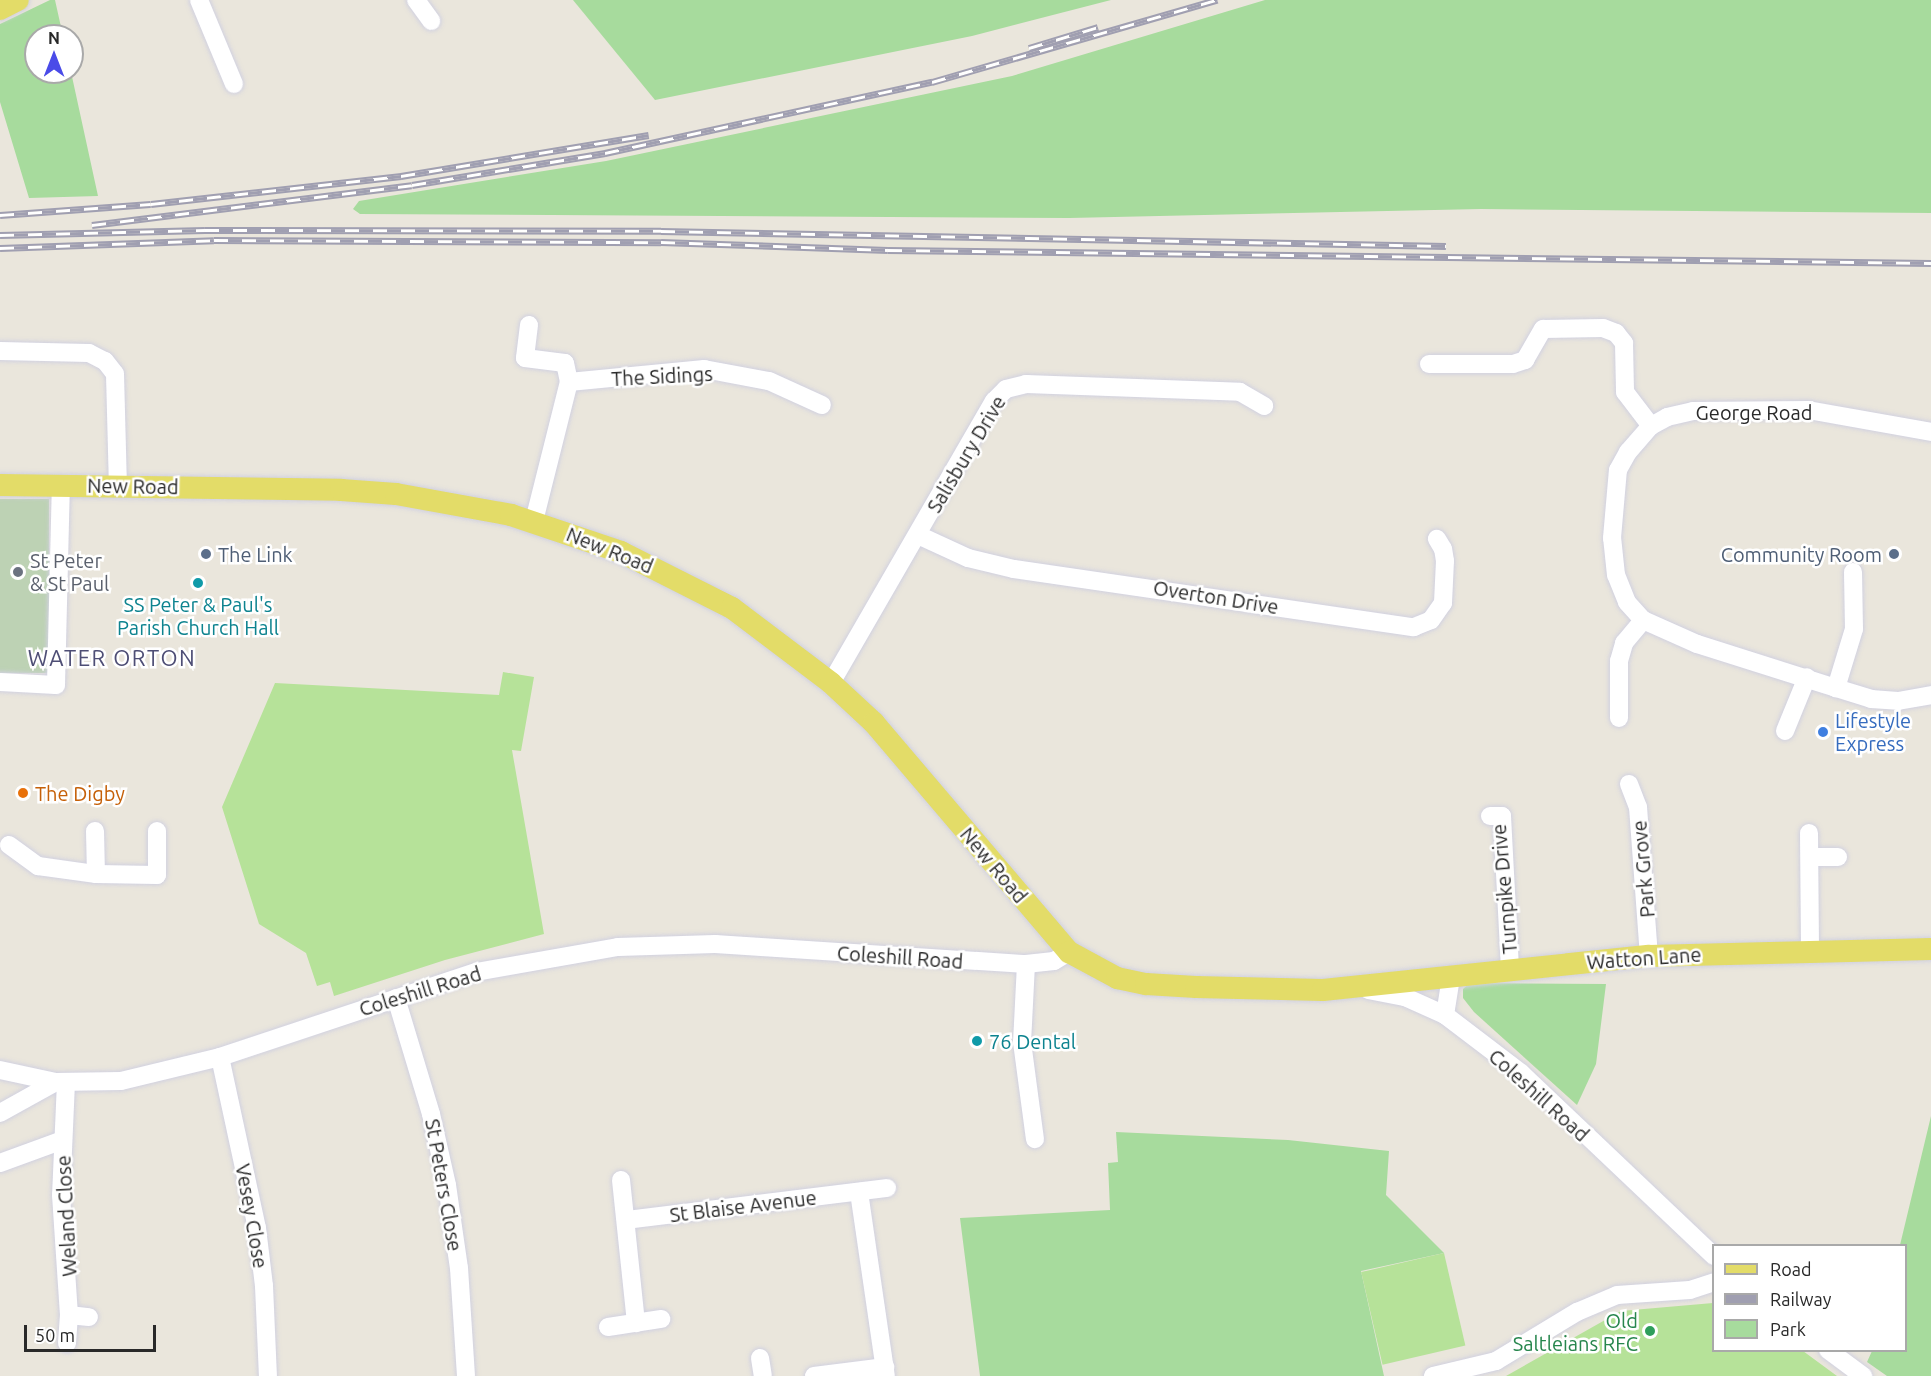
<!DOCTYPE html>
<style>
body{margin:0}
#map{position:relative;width:1931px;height:1376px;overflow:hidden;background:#eae6dc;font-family:Ubuntu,sans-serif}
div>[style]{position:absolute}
.green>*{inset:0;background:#a7db9d}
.cemetery>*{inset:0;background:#bdd2b4;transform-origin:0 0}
.pitch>*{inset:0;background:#b6e299;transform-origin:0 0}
.roads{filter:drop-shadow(0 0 2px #d1d1e0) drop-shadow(0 0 2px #d1d1e0)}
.minor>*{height:18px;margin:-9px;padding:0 9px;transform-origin:9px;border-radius:9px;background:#fff}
.major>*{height:22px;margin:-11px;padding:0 11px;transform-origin:11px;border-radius:11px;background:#e3dc68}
.rail>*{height:7px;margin-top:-3.5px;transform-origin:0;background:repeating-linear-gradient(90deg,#fff 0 14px,#a09fb1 0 28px);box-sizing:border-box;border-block:2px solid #a09fb1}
.dots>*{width:16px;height:16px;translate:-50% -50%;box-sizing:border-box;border:3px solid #fff;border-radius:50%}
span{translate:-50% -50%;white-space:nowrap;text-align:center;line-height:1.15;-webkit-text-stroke:5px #fff;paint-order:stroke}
.street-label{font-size:20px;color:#292929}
.service-label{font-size:20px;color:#4e5e75}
.left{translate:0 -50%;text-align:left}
.right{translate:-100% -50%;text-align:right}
.worship-label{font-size:20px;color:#5b616d}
.culture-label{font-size:20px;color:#0d838f}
.shop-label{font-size:20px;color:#366cbe}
.food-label{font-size:20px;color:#c56008}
.leisure-label{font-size:20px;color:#27864d}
.quarter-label{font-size:22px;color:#4e4e75;letter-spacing:1.5px}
.legend{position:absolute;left:1712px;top:1244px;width:195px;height:108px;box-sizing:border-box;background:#fff;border:2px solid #a9a9a9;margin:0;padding:8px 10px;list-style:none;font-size:18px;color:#292929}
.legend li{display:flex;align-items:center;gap:12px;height:30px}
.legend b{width:30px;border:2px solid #a9a9a9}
.north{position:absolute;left:24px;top:24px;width:60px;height:60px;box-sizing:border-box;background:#fff;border:2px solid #a9a9a9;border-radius:50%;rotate:0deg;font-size:16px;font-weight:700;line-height:24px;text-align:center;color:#292929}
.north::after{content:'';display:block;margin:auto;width:21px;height:27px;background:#4a4be8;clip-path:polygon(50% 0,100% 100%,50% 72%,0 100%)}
.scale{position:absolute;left:24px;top:1325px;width:132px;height:27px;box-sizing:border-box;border:3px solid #292929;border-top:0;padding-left:8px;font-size:18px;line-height:21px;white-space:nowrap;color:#292929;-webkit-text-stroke:4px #fff;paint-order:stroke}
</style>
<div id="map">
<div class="green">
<div style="clip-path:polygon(50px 0,55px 0,63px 36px,36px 36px,36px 72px,71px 72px,98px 196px,29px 198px,0 102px,0 24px)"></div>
<div style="clip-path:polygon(573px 0,1111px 0,972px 36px,655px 100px)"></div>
<div style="clip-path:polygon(1265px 0,1931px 0,1931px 213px,1481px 209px,1069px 218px,360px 214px,353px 209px,359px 201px,606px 161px,1012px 76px)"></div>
<div style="clip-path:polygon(1470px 983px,1606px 984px,1596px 1064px,1577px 1105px,1474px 1012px,1463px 998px,1463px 989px)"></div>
<div style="clip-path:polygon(1931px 1116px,1931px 1376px,1887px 1376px,1867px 1362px,1872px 1351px,1906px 1350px,1906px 1246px,1900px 1245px)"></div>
<div style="clip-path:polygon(1116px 1132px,1288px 1140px,1389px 1151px,1386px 1195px,1444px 1253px,1361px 1271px,1384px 1376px,980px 1376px,960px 1218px,1110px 1210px,1108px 1163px,1118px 1162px)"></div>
</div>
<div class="cemetery">
<div style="left:0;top:499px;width:49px;height:174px"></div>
</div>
<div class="pitch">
<div style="clip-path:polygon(503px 672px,534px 677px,521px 751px,512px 750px,544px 934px,445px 960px,334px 996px,330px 982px,317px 986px,306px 953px,259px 924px,222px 807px,275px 683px,499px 695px)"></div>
<div style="left:1444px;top:1253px;width:95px;height:85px;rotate:77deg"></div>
<div style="clip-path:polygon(1713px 1303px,1714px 1350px,1803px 1351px,1837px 1376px,1506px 1376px,1621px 1311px)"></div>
</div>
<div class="roads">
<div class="minor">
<div style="left:199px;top:0;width:91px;rotate:67.4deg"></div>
<div style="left:416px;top:0;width:26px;rotate:54deg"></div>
<div style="left:529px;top:325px;width:33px;rotate:97deg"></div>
<div style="left:525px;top:358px;width:40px;rotate:7.1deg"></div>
<div style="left:565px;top:363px;width:19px;rotate:78deg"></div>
<div style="left:0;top:351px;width:89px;rotate:1.3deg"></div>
<div style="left:89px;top:353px;width:18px;rotate:27deg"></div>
<div style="left:105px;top:361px;width:16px;rotate:52deg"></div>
<div style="left:115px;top:374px;width:112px;rotate:88.5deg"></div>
<div style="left:1429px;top:364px;width:84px"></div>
<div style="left:1513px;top:364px;width:13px;rotate:-18deg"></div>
<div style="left:1525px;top:360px;width:36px;rotate:-60deg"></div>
<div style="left:1543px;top:329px;width:60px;rotate:-1deg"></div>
<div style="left:1603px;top:328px;width:14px;rotate:21deg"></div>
<div style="left:1616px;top:333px;width:13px;rotate:51deg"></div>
<div style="left:1624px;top:343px;width:49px;rotate:88.8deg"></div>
<div style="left:1625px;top:392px;width:43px;rotate:52.6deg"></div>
<div style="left:534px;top:521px;width:143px;rotate:-75.9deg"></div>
<div style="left:569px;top:382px;width:136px;rotate:-5.5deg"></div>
<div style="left:704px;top:369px;width:66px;rotate:10.5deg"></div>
<div style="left:769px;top:381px;width:58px;rotate:24.4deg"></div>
<div style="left:918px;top:535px;width:55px;rotate:24.7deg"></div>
<div style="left:968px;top:558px;width:47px;rotate:13.4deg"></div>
<div style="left:1014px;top:569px;width:404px;rotate:8.3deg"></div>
<div style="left:1414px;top:627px;width:18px;rotate:-22deg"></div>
<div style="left:1431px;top:620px;width:21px;rotate:-55deg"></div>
<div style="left:1443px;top:603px;width:42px;rotate:-87.3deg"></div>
<div style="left:1445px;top:561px;width:12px;rotate:-99deg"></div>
<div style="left:1443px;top:549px;width:12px;rotate:-121deg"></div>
<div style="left:1853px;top:572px;width:57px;rotate:89deg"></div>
<div style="left:1854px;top:629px;width:62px;rotate:107deg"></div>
<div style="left:1836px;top:688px;width:37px;rotate:17deg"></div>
<div style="left:1871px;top:699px;width:27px;rotate:4deg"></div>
<div style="left:1898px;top:701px;width:34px;rotate:-10deg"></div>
<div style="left:0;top:682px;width:56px;rotate:3.1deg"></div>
<div style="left:56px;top:685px;width:199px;rotate:-88.6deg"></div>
<div style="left:831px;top:683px;width:326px;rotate:-60deg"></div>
<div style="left:994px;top:401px;width:17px;rotate:-45deg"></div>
<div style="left:1006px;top:389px;width:21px;rotate:-14deg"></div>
<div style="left:1026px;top:384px;width:214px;rotate:2.1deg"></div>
<div style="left:1240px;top:392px;width:28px;rotate:30deg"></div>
<div style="left:1836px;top:688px;width:146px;rotate:-162.4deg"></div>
<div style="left:1697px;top:644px;width:59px;rotate:-156deg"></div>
<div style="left:1643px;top:620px;width:24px;rotate:-132deg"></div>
<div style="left:1627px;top:602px;width:29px;rotate:-112deg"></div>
<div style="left:1616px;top:575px;width:37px;rotate:-96deg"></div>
<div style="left:1612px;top:538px;width:68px;rotate:-85deg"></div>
<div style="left:1618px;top:470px;width:21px;rotate:-61deg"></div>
<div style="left:1628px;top:452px;width:35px;rotate:-49deg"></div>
<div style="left:1651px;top:426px;width:18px;rotate:-29deg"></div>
<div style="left:1667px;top:417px;width:27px;rotate:-13deg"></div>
<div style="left:1693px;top:411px;width:115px;rotate:-0.5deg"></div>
<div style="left:1808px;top:410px;width:125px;rotate:10.1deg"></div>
<div style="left:1619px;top:718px;width:57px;rotate:-90deg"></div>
<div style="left:1619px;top:661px;width:19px;rotate:-74deg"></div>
<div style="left:1624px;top:643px;width:30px;rotate:-50deg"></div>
<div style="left:1785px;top:731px;width:58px;rotate:-67.8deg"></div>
<div style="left:1629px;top:784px;width:25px;rotate:69deg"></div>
<div style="left:1638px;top:807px;width:149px;rotate:85.8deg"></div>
<div style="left:1490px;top:816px;width:12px"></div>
<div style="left:1502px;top:816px;width:154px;rotate:87deg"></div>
<div style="left:95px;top:831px;width:43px;rotate:88.7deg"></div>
<div style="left:1809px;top:833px;width:119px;rotate:89.5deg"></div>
<div style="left:9px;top:845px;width:36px;rotate:36deg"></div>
<div style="left:38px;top:866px;width:59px;rotate:7.9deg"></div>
<div style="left:96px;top:874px;width:61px;rotate:0.9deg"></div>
<div style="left:157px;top:875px;width:44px;rotate:-90deg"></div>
<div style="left:1810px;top:857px;width:28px"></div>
<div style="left:1026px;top:964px;width:78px;rotate:92.9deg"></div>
<div style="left:1022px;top:1042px;width:98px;rotate:82.4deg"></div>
<div style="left:1368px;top:990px;width:38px;rotate:11deg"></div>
<div style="left:1405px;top:997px;width:44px;rotate:24.2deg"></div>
<div style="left:1445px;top:1015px;width:96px;rotate:37.3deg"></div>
<div style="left:1521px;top:1073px;width:266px;rotate:43.5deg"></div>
<div style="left:396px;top:998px;width:121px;rotate:73.2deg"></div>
<div style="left:431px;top:1114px;width:73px;rotate:77.3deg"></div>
<div style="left:447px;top:1185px;width:84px;rotate:81.8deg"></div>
<div style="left:459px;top:1268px;width:108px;rotate:86.3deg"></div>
<div style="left:1445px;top:1015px;width:38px;rotate:-81deg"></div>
<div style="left:220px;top:1057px;width:175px;rotate:77.8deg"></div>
<div style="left:257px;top:1228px;width:58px;rotate:83.1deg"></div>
<div style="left:264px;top:1286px;width:90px;rotate:87.5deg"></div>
<div style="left:0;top:1070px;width:57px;rotate:12.1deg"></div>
<div style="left:56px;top:1082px;width:65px;rotate:-0.9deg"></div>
<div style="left:121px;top:1081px;width:102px;rotate:-13.6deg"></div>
<div style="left:220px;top:1057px;width:270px;rotate:-18.4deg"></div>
<div style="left:476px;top:972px;width:144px;rotate:-10deg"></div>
<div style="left:618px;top:947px;width:97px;rotate:-1.8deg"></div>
<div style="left:715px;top:944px;width:312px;rotate:3.7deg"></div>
<div style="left:1026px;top:964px;width:28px;rotate:-6deg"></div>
<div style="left:1054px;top:961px;width:17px;rotate:-31deg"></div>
<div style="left:66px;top:1082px;width:113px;rotate:92.5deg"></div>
<div style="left:61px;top:1195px;width:120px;rotate:86.2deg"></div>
<div style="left:0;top:1113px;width:64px;rotate:-29deg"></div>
<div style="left:0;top:1163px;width:67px;rotate:-20.1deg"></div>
<div style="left:621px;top:1180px;width:144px;rotate:84deg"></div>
<div style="left:859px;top:1192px;width:186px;rotate:81.7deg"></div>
<div style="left:626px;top:1220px;width:263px;rotate:-7deg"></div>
<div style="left:608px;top:1327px;width:54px;rotate:-8.6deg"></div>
<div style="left:67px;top:1343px;width:28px;rotate:-86deg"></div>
<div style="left:69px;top:1315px;width:20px;rotate:6deg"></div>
<div style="left:1828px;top:1350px;width:44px;rotate:36.6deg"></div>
<div style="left:760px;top:1358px;width:18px;rotate:81deg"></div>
<div style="left:814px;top:1376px;width:72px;rotate:-7.2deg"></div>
<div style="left:1433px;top:1376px;width:65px;rotate:-13.4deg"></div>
<div style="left:1496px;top:1361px;width:95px;rotate:-31.2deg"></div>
<div style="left:1577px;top:1312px;width:43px;rotate:-23deg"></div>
<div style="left:1617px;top:1295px;width:73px;rotate:-3.9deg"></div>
<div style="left:1690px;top:1290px;width:25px;rotate:-18deg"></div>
</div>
<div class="major">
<div style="left:0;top:9px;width:20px;rotate:-27deg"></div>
<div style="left:0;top:485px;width:341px;rotate:0.8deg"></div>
<div style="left:341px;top:490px;width:55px;rotate:4.2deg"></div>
<div style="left:396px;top:494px;width:117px;rotate:10.3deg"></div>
<div style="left:511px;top:515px;width:116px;rotate:18.6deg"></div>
<div style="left:621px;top:552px;width:124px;rotate:26.8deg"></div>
<div style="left:732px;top:608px;width:124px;rotate:37.1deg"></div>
<div style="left:831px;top:683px;width:59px;rotate:42.9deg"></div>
<div style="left:874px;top:723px;width:301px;rotate:49.6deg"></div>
<div style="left:1069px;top:952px;width:55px;rotate:28.4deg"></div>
<div style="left:1117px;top:978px;width:30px;rotate:12deg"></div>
<div style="left:1146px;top:984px;width:50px;rotate:3.4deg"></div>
<div style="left:1196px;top:987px;width:127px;rotate:1.4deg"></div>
<div style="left:1323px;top:990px;width:328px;rotate:-6deg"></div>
<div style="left:1649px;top:956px;width:282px;rotate:-1.4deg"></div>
</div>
</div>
<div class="rail">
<div style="left:1029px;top:48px;width:72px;rotate:-16.9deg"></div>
<div style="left:0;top:215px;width:151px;rotate:-4.2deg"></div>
<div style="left:151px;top:204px;width:252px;rotate:-6.4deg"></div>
<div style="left:401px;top:176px;width:251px;rotate:-9.4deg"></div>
<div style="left:92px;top:225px;width:322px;rotate:-7.1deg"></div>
<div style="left:412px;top:185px;width:196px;rotate:-9.4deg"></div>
<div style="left:605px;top:153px;width:335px;rotate:-12.3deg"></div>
<div style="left:932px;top:82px;width:297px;rotate:-16.1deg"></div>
<div style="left:0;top:235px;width:205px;rotate:-1.4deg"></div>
<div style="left:205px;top:230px;width:456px;rotate:0.1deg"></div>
<div style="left:661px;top:231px;width:785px;rotate:1.09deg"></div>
<div style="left:0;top:248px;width:214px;rotate:-2.1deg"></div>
<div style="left:214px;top:240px;width:447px;rotate:0.3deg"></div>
<div style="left:661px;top:242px;width:227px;rotate:2deg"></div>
<div style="left:888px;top:250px;width:1043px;rotate:0.71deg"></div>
</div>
<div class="dots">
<div style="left:206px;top:554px;background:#5c6f8a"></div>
<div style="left:1894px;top:554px;background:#5c6f8a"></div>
<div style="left:18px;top:572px;background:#6b7280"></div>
<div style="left:198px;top:583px;background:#0f9aa8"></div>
<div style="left:1823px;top:732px;background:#3f7fe0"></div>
<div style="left:23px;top:793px;background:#e8710a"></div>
<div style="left:977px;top:1041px;background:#0f9aa8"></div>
<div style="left:1650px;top:1331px;background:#2e9e5b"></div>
</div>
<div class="street-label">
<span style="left:662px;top:376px;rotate:-3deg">The Sidings</span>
<span style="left:1754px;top:412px">George Road</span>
<span style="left:966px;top:454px;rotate:-59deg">Salisbury Drive</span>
<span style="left:133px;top:486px;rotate:1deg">New Road</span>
<span style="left:610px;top:550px;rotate:22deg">New Road</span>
<span style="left:1216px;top:597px;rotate:9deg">Overton Drive</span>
<span style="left:994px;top:865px;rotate:50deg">New Road</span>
<span style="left:1643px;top:869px;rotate:-95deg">Park Grove</span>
<span style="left:1504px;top:889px;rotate:-95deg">Turnpike Drive</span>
<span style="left:900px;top:957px;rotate:4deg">Coleshill Road</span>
<span style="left:1644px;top:958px;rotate:-4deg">Watton Lane</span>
<span style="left:420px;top:991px;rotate:-17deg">Coleshill Road</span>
<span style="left:1539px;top:1095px;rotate:42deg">Coleshill Road</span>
<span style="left:444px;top:1185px;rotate:80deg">St Peters Close</span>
<span style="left:743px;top:1206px;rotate:-7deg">St Blaise Avenue</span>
<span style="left:66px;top:1216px;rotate:-93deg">Weland Close</span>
<span style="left:252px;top:1216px;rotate:80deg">Vesey Close</span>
</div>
<div class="service-label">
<span class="left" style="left:218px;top:554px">The Link</span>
<span class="right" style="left:1882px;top:554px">Community Room</span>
</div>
<div class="worship-label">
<span class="left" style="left:30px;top:572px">St Peter<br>&amp; St Paul</span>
</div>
<div class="culture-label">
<span style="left:198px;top:616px">SS Peter &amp; Paul's<br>Parish Church Hall</span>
<span class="left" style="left:989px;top:1041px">76 Dental</span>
</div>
<div class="shop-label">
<span class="left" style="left:1835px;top:732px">Lifestyle<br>Express</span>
</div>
<div class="food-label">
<span class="left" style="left:35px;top:793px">The Digby</span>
</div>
<div class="leisure-label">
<span class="right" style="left:1638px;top:1332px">Old<br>Saltleians RFC</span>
</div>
<div class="quarter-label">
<span style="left:112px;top:658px">WATER ORTON</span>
</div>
<ul class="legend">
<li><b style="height:8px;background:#e3dc68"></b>Road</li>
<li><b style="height:8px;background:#a09fb1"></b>Railway</li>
<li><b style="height:16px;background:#a7db9d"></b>Park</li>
</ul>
<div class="north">N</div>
<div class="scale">50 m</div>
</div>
